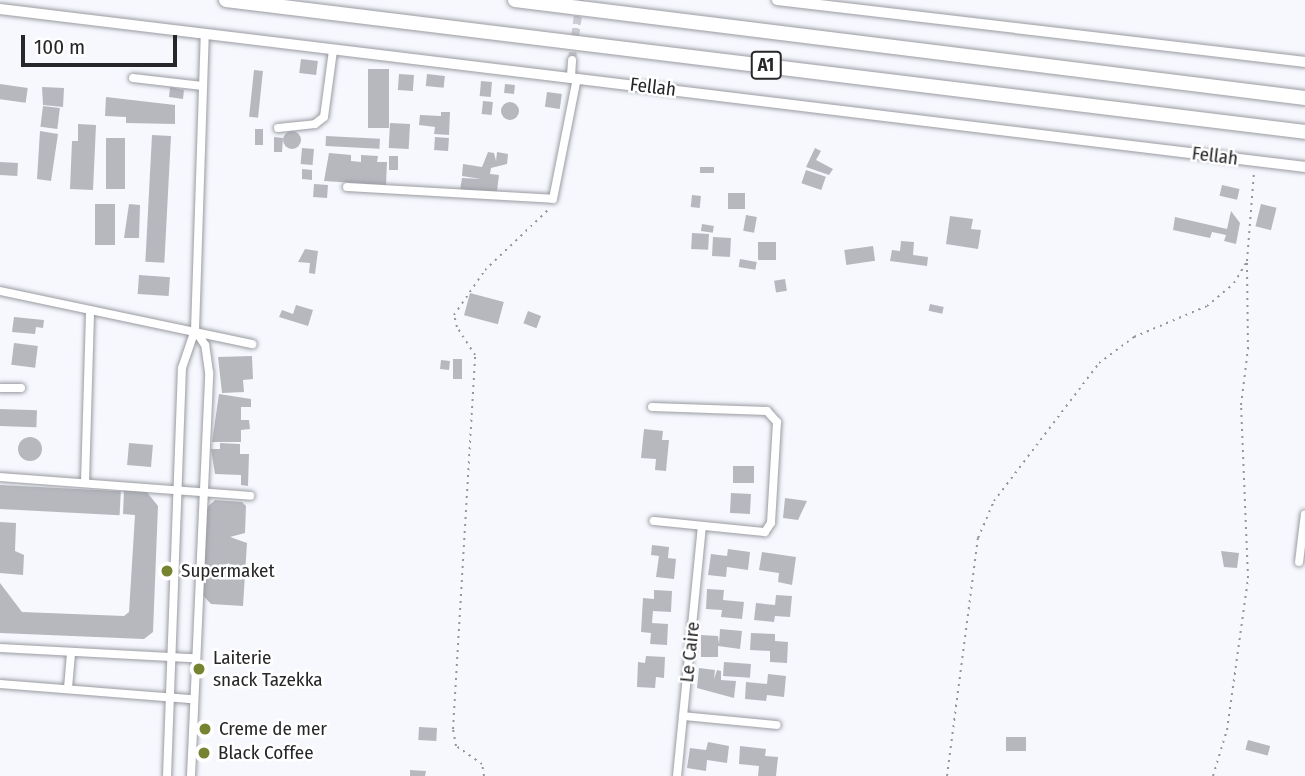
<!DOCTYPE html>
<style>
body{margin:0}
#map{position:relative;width:1305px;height:776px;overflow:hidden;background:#f6f8fe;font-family:"Fira Sans Condensed",sans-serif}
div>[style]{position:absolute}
.building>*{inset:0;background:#b6b8be;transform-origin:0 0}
.round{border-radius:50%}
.street-tunnel>*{height:8px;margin-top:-4px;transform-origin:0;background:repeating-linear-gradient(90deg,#cdced3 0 8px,transparent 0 12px)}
.path>*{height:2px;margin-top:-1px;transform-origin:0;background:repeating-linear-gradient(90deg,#95969a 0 2px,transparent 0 7px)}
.roads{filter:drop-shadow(0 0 2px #9a9ba1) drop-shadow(0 0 2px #9a9ba1)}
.street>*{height:8px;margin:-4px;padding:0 4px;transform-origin:4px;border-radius:4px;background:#fff}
.secondary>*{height:10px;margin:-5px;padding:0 5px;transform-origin:5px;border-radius:5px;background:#fff}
.highway>*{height:14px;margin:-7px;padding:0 7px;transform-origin:7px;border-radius:7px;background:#fff}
.dots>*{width:19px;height:19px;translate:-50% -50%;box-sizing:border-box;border:4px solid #fff;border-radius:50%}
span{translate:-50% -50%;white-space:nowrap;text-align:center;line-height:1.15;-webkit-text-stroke:5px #fff;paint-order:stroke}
.shield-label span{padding:2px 5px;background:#fff;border:2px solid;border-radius:5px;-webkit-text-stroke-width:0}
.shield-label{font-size:18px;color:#272729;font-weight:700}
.street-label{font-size:19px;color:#272729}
.poi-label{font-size:19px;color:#272729}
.left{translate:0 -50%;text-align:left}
.scale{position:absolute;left:21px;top:35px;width:156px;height:32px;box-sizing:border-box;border:4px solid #272729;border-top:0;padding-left:9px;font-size:21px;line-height:24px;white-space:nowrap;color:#272729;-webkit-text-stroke:5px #fff;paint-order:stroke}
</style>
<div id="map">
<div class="building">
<div style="left:301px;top:59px;width:17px;height:14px;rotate:7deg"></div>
<div style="left:368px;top:69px;width:21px;height:59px"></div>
<div style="left:254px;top:70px;width:9px;height:47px;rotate:6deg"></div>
<div style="left:399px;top:74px;width:15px;height:16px;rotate:4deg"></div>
<div style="left:427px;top:74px;width:18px;height:12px;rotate:6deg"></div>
<div style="left:481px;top:81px;width:11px;height:15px;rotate:5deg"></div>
<div style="left:0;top:84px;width:28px;height:15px;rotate:8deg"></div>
<div style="left:505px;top:84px;width:10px;height:9px;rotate:6deg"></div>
<div style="clip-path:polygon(42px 87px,64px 88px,63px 107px,43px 105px)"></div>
<div style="clip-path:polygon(170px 87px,184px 90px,183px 99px,169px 97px)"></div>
<div style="left:547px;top:92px;width:15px;height:15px;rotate:8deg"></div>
<div style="clip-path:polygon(106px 97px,175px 105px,175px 124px,126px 123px,126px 117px,105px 116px)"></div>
<div style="left:483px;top:101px;width:10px;height:13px;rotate:6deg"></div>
<div class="round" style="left:501px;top:102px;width:18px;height:18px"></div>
<div style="left:43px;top:106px;width:17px;height:21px;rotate:7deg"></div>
<div style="clip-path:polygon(441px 112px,450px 112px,449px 135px,434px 134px,435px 127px,419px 125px,420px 115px,441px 116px)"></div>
<div style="left:390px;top:123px;width:20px;height:25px;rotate:3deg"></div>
<div style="clip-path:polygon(78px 124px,96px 125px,93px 190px,70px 189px,72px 141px,78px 141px)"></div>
<div style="left:255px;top:129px;width:8px;height:16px"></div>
<div style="clip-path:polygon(40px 131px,58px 134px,51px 181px,37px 179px)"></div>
<div class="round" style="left:283px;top:131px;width:18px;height:18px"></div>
<div style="left:152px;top:135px;width:19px;height:127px;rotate:3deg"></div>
<div style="left:326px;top:136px;width:54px;height:10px;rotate:3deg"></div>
<div style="clip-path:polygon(274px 137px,283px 138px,282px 152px,274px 152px)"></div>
<div style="left:435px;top:137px;width:14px;height:13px;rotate:4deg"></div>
<div style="left:106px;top:138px;width:19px;height:51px"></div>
<div style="left:302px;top:148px;width:12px;height:16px;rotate:5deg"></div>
<div style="clip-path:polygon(815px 148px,821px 151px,816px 160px,833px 169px,829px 175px,806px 167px)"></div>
<div style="clip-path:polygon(488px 152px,494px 153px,496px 161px,497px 152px,508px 154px,507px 164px,491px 168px,490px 174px,499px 175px,497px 191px,460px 190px,462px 178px,481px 179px,462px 176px,463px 164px,482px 167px)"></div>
<div style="clip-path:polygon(329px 153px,351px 155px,351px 161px,361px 162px,361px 155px,378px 156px,377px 162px,387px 162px,386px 185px,324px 181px)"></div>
<div style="left:389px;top:156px;width:9px;height:14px"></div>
<div style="left:0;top:162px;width:18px;height:13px;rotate:3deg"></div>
<div style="left:700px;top:167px;width:14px;height:6px"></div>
<div style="clip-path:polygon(302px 169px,312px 170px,312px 180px,302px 179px)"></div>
<div style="left:806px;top:170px;width:21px;height:14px;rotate:19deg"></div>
<div style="left:314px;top:184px;width:14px;height:13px;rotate:4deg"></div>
<div style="left:1222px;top:185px;width:18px;height:11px;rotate:13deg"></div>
<div style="left:728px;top:193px;width:17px;height:16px"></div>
<div style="left:692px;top:195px;width:9px;height:12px;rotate:6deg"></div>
<div style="left:95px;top:204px;width:20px;height:41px"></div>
<div style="clip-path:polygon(129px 204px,140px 205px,139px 238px,124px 238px)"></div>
<div style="left:1261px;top:204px;width:16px;height:23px;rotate:14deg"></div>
<div style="clip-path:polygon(1231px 211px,1240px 223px,1236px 244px,1224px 241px,1226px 235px,1212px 232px,1210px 238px,1173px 230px,1175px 217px,1227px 229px)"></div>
<div style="left:746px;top:215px;width:11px;height:16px;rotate:10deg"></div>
<div style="clip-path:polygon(950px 216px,973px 219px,971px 229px,981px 230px,978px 249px,946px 244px)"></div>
<div style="left:702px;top:224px;width:12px;height:7px;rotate:9deg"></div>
<div style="left:692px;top:233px;width:17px;height:16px;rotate:3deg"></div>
<div style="left:713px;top:237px;width:18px;height:19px;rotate:3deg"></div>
<div style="clip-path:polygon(901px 241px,914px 242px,913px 255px,928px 257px,927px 266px,890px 261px,892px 250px,900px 251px)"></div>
<div style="left:758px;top:242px;width:18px;height:18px"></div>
<div style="left:873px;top:246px;width:15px;height:29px;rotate:82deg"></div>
<div style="clip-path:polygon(305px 249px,318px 251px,315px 274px,309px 273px,310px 263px,298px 262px)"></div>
<div style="left:740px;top:259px;width:17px;height:8px;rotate:10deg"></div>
<div style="left:139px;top:275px;width:31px;height:19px;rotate:4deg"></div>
<div style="left:785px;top:279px;width:12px;height:11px;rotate:81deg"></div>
<div style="left:470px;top:293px;width:35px;height:23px;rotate:15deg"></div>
<div style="left:930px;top:304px;width:14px;height:7px;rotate:12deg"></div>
<div style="clip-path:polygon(296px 305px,313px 310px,308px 326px,279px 317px,282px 310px,293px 314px)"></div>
<div style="left:528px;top:311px;width:14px;height:13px;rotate:21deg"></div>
<div style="clip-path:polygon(14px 317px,44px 320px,43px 328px,36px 327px,35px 334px,12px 332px)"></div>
<div style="left:14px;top:343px;width:24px;height:22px;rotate:7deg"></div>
<div style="clip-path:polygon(252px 356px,253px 379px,243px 380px,244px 392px,222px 393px,218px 357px)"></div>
<div style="left:453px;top:359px;width:9px;height:20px"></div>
<div style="left:441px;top:360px;width:9px;height:9px;rotate:6deg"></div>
<div style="clip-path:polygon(219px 394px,251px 399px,251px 407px,241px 407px,241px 420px,249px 420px,250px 429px,241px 430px,241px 442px,212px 442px)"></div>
<div style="left:0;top:409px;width:37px;height:17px;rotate:2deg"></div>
<div style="clip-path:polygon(644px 429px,663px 431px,662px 440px,669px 440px,666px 471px,655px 470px,656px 459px,641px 458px)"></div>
<div class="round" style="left:18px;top:437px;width:24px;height:24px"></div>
<div style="left:129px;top:443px;width:24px;height:22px;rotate:5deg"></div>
<div style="clip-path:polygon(220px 443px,240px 444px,240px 454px,249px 454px,248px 486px,241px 485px,241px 475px,215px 474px,211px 449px,220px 449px)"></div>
<div style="left:733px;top:466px;width:21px;height:17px"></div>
<div style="left:0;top:485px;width:121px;height:24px;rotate:3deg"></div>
<div style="clip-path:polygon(124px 490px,146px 491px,158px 506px,153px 632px,144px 639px,0 633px,0 583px,22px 612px,124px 616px,129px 612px,135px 515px,123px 514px)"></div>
<div style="left:731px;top:493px;width:20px;height:20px;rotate:3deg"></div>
<div style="clip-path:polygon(785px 498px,807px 501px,798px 520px,783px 518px)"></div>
<div style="clip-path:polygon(215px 500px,242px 502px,246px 506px,245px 533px,230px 537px,247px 543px,243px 606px,211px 604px,198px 590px,204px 510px)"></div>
<div style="clip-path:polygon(0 522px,16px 523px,15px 551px,24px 555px,23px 575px,0 573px)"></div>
<div style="clip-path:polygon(652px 545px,669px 547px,668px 558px,676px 559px,674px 579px,656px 577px,659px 556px,651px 555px)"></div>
<div style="clip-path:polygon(728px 549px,750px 552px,748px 570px,727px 567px,726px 577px,708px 575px,711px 554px,727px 556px)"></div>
<div style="clip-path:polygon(1221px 551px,1239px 553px,1237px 568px,1224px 567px)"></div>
<div style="clip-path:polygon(762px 552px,796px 557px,792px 585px,778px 582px,779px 573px,759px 570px)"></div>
<div style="clip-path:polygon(707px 589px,724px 590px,723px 600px,744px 602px,742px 619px,721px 617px,722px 610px,706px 609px)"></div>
<div style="clip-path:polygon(654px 590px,672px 591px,671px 612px,653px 611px,652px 623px,668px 624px,667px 645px,650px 644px,651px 633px,641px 632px,643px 598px,654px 599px)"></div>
<div style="clip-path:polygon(776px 595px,792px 596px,790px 617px,775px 616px,774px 622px,754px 620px,756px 603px,775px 605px)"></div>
<div style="clip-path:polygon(720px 629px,742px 631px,740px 649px,718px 646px,718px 657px,701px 657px,701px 635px,718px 636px,719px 644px)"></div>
<div style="clip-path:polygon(751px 633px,775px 634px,775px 641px,788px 642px,787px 663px,770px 662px,770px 651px,750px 650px)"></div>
<div style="clip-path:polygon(646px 656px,665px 657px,664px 678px,656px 677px,655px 688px,637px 687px,638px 662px,645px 663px)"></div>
<div style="left:724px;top:662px;width:27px;height:14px;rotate:4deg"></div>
<div style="clip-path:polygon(699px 668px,715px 670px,714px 679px,717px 670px,721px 671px,721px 680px,736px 681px,734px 698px,697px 688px)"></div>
<div style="clip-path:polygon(768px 674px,786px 676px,784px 697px,767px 695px,766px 701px,745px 699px,746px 682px,767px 684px)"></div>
<div style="left:419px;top:727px;width:18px;height:13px;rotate:3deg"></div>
<div style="left:1026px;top:737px;width:14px;height:20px;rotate:90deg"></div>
<div style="left:1248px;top:740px;width:23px;height:10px;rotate:15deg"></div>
<div style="clip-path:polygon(708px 742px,729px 746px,727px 763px,707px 760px,706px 771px,687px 768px,690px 748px,706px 750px)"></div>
<div style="clip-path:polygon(740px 746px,766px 749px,765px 756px,778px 757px,776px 776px,758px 776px,759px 766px,739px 764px)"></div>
<div style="clip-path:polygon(410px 770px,426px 771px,425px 776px,410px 776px)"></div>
</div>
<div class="street-tunnel">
<div style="left:572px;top:60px;width:61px;rotate:-82.4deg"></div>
</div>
<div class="path">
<div style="left:484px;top:776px;width:12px;rotate:-99deg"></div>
<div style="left:482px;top:764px;width:32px;rotate:-145deg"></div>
<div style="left:456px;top:746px;width:17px;rotate:-100deg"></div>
<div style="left:453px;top:729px;width:375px;rotate:-86.6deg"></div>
<div style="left:475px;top:355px;width:33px;rotate:-123deg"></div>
<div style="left:457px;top:327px;width:12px;rotate:-104deg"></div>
<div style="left:454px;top:315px;width:55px;rotate:-55.4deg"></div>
<div style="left:485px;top:270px;width:88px;rotate:-43.6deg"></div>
<div style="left:947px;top:776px;width:240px;rotate:-82.6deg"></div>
<div style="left:978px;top:538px;width:40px;rotate:-66.6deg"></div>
<div style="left:994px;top:501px;width:173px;rotate:-52.7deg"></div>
<div style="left:1099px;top:363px;width:44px;rotate:-36.6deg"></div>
<div style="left:1134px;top:337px;width:79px;rotate:-23deg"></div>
<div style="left:1207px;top:306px;width:35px;rotate:-40deg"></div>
<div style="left:1234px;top:283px;width:26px;rotate:-59deg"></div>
<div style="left:1213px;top:776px;width:48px;rotate:-73.1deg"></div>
<div style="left:1227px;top:730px;width:153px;rotate:-82.1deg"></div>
<div style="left:1248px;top:578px;width:173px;rotate:-92.3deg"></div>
<div style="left:1241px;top:405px;width:56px;rotate:-82.9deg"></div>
<div style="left:1248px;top:349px;width:88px;rotate:-90.7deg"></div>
<div style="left:1247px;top:261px;width:88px;rotate:-85.5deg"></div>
</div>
<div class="roads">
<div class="street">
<div style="left:571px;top:76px;width:16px;rotate:-86deg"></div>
<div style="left:133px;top:78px;width:70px;rotate:6.5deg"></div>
<div style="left:278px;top:128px;width:37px;rotate:-6deg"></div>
<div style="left:315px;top:124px;width:11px;rotate:-38deg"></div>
<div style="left:324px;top:117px;width:68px;rotate:-82.3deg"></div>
<div style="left:347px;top:187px;width:206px;rotate:3.3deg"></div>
<div style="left:553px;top:199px;width:123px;rotate:-78.8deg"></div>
<div style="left:0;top:291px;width:258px;rotate:11.9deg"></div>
<div style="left:0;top:388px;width:21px"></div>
<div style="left:652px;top:407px;width:115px;rotate:2deg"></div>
<div style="left:767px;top:411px;width:15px;rotate:48deg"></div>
<div style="left:777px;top:422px;width:101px;rotate:93.4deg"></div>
<div style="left:771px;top:523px;width:11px;rotate:124deg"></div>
<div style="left:765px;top:532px;width:112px;rotate:-174.3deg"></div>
<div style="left:0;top:477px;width:251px;rotate:4.3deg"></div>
<div style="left:85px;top:482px;width:172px;rotate:-88.3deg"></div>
<div style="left:1299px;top:562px;width:48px;rotate:-82.9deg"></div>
<div style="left:0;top:648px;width:194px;rotate:3deg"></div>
<div style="left:0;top:684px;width:193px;rotate:4.5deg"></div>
<div style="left:68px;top:688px;width:36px;rotate:-85deg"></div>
<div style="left:683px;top:716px;width:94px;rotate:5.5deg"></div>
<div style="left:167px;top:776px;width:408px;rotate:-87.9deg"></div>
<div style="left:182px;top:368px;width:40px;rotate:-71.1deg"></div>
<div style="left:195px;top:330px;width:295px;rotate:-88.1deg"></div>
<div style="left:191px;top:776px;width:404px;rotate:-87.4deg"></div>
<div style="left:209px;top:372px;width:27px;rotate:-98deg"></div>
<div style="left:205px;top:345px;width:18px;rotate:-124deg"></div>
<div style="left:677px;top:776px;width:250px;rotate:-84.3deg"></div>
</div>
<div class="secondary">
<div style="left:777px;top:0;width:532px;rotate:6.7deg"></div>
<div style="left:0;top:9px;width:1315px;rotate:6.9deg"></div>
</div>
<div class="highway">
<div style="left:226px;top:0;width:1087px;rotate:6.97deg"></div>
<div style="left:515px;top:0;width:796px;rotate:7.07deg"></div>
</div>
</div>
<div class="dots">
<div style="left:167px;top:571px;background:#768432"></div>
<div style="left:199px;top:669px;background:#768432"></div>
<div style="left:205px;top:729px;background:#768432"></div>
<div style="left:204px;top:753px;background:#768432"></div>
</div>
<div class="shield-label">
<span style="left:766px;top:65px">A1</span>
</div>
<div class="street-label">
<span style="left:653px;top:87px;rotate:7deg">Fellah</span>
<span style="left:1215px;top:156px;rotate:7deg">Fellah</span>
<span style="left:690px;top:652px;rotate:-84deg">Le Caire</span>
</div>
<div class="poi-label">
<span class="left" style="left:181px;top:571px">Supermaket</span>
<span class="left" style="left:213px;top:669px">Laiterie<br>snack Tazekka</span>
<span class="left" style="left:219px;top:729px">Creme de mer</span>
<span class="left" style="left:218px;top:753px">Black Coffee</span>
</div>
<div class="scale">100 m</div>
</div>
